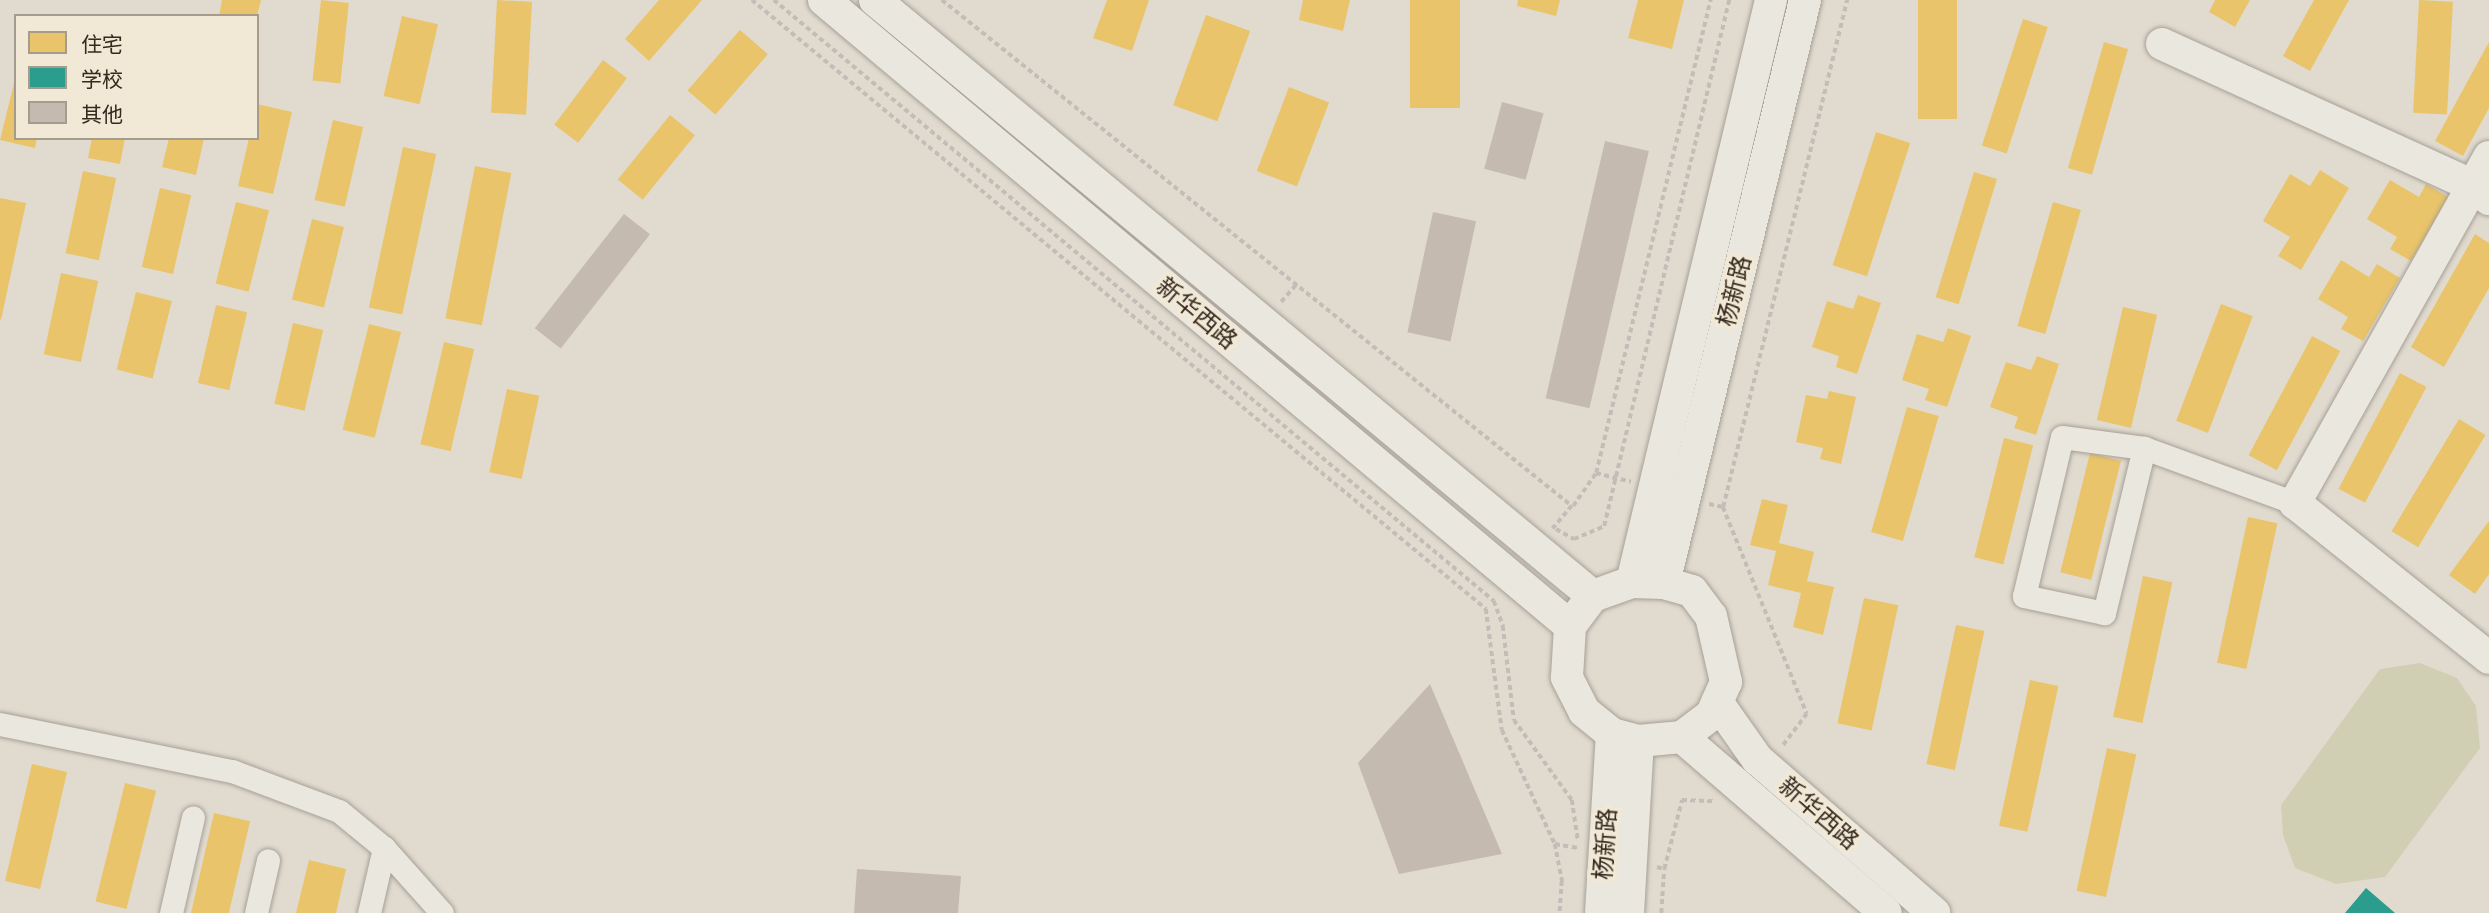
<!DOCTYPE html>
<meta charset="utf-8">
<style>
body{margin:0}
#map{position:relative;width:2489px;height:913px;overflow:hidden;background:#e1dbcf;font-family:"PT Serif","Noto Sans SC",serif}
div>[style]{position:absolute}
.green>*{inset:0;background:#d0cfb3}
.homes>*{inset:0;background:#e9c46a;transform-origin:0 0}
.schools>*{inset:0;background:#2a9d8f}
.building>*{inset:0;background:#c5bab0;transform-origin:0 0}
.path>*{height:3.5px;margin-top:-1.75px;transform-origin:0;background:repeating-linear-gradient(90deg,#c2bdb6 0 5px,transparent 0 8.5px)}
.roads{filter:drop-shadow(0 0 2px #a7a097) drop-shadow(0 0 2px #a7a097)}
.street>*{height:23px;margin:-11.5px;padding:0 11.5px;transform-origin:11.5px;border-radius:11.5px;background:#eae7df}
.secondary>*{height:32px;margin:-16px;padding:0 16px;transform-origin:16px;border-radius:16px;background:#eae7df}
span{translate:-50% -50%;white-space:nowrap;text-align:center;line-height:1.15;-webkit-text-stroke:7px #f1e8d5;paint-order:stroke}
.street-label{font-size:24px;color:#352920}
.legend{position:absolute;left:14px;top:14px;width:245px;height:126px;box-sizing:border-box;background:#f1e8d5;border:2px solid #a69c8d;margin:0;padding:9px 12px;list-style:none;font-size:21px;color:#352920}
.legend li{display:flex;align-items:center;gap:14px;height:35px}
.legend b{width:35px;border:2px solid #a69c8d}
</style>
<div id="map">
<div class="green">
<div style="clip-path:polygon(2420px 663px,2457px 678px,2476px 706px,2480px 748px,2385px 877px,2336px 884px,2295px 868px,2283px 835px,2281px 805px,2380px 669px)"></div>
</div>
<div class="homes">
<div style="clip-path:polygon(222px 0,261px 0,257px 16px,219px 16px)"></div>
<div style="left:321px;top:0;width:28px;height:81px;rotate:6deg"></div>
<div style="left:497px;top:0;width:35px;height:113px;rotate:3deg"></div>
<div style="clip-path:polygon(659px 0,702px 0,649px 61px,625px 39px)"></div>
<div style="clip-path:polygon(1107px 0,1149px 0,1132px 51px,1093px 38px)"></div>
<div style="clip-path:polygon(1303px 0,1350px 0,1343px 31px,1299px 20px)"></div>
<div style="left:1410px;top:0;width:50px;height:108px"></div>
<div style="clip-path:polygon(1518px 0,1560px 0,1556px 16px,1517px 6px)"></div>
<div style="clip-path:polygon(1638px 0,1684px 0,1672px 49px,1628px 38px)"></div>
<div style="left:1918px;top:0;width:39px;height:119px"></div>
<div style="clip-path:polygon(2215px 0,2250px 0,2235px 27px,2209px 12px)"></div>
<div style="clip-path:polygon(2314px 0,2349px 0,2310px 71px,2283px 56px)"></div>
<div style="left:2419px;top:0;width:34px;height:113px;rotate:3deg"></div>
<div style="left:1206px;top:15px;width:47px;height:96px;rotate:20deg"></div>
<div style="left:402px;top:16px;width:37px;height:82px;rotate:13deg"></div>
<div style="left:2023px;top:19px;width:26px;height:133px;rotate:18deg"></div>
<div style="left:740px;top:30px;width:37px;height:80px;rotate:41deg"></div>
<div style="left:2104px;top:42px;width:25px;height:131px;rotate:16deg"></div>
<div style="clip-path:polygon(2489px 42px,2489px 108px,2463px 156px,2435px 141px)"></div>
<div style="left:603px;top:60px;width:30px;height:81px;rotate:37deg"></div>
<div style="clip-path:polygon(15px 79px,16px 138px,37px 138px,35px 148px,0 140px)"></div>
<div style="left:1289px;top:87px;width:43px;height:90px;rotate:21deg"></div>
<div style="clip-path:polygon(257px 104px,292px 112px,273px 194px,238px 186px,249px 138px,257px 138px)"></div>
<div style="left:670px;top:115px;width:32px;height:83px;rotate:39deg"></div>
<div style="left:333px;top:120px;width:31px;height:82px;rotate:13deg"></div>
<div style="left:1876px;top:132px;width:36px;height:140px;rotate:18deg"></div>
<div style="clip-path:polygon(92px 138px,125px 138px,120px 164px,88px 158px)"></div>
<div style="clip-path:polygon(169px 138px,204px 138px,196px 175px,162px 167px)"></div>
<div style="left:403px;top:147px;width:34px;height:164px;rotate:12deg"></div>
<div style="left:475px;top:166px;width:37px;height:155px;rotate:11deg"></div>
<div style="clip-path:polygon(2320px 170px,2349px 188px,2301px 270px,2278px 256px,2290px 237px,2263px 221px,2290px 174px,2310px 186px)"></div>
<div style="left:83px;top:171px;width:34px;height:84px;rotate:12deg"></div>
<div style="left:1974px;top:172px;width:24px;height:131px;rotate:17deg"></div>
<div style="clip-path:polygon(2390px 180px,2419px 197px,2426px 184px,2450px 198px,2411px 261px,2390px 249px,2397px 237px,2367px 219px)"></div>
<div style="left:160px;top:188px;width:32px;height:81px;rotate:13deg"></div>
<div style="clip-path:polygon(0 198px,26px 203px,1px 320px,0 319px)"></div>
<div style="left:236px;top:202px;width:34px;height:84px;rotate:14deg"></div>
<div style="left:2053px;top:202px;width:29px;height:129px;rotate:16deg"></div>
<div style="left:312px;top:219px;width:33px;height:83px;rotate:14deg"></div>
<div style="clip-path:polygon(2475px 234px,2489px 243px,2489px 288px,2444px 367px,2411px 347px)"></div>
<div style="clip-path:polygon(2341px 260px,2369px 277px,2377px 264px,2400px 278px,2363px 341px,2341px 329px,2348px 317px,2318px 299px)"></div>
<div style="left:61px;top:273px;width:38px;height:83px;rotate:12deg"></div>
<div style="left:136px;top:292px;width:37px;height:80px;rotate:14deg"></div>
<div style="clip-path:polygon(1858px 295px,1881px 303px,1857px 374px,1836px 367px,1839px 356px,1812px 347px,1827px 301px,1853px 309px)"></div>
<div style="left:2221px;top:304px;width:34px;height:125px;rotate:21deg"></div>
<div style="left:216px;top:305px;width:32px;height:80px;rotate:13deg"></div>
<div style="left:2123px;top:307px;width:35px;height:116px;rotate:13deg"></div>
<div style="left:293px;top:323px;width:31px;height:83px;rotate:13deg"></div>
<div style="left:369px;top:324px;width:33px;height:109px;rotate:14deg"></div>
<div style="clip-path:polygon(1948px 328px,1971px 336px,1947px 407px,1925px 400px,1929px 389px,1902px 380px,1917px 334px,1943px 342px)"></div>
<div style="left:2312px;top:336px;width:32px;height:135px;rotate:28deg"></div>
<div style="left:444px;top:342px;width:31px;height:105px;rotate:13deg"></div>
<div style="clip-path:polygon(2037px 356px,2059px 364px,2036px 435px,2014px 428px,2018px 417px,1990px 407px,2006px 362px,2031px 370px)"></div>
<div style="left:2400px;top:373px;width:30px;height:131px;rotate:28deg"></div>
<div style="left:507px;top:389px;width:33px;height:85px;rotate:12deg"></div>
<div style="clip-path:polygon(1829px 391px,1856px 397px,1841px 464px,1820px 459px,1823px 448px,1796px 442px,1806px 395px,1827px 399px)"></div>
<div style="left:1907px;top:407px;width:33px;height:130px;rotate:16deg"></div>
<div style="left:2459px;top:419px;width:31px;height:131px;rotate:31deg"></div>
<div style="left:2004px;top:438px;width:30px;height:123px;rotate:14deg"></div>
<div style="left:2090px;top:453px;width:32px;height:123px;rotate:14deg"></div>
<div style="clip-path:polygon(1762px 499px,1788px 505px,1779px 543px,1814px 552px,1807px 581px,1834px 587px,1823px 635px,1793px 627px,1801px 593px,1768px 585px,1776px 551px,1750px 545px)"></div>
<div style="left:2248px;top:517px;width:30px;height:149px;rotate:12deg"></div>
<div style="clip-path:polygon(2489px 521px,2489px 574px,2475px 594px,2449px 575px)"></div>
<div style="left:2143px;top:576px;width:30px;height:144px;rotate:12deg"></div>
<div style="left:1864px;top:598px;width:35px;height:128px;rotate:12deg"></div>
<div style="left:1956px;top:625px;width:29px;height:142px;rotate:12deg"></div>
<div style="left:2030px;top:680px;width:29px;height:149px;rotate:12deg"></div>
<div style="left:2107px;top:748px;width:30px;height:146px;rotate:12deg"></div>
<div style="left:32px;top:764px;width:36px;height:120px;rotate:13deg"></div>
<div style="left:125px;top:783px;width:32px;height:122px;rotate:14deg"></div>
<div style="left:214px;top:813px;width:37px;height:103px;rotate:13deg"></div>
<div style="clip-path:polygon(309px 860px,346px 869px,336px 913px,296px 913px)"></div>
</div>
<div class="schools">
<div style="clip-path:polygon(2366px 888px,2395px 913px,2345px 913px)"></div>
</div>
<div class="building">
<div style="left:1502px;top:102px;width:43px;height:69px;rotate:15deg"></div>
<div style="left:1605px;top:141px;width:45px;height:264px;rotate:13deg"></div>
<div style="left:1433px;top:212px;width:44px;height:123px;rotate:12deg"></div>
<div style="left:624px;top:214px;width:33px;height:145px;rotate:38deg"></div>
<div style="clip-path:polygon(1430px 684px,1502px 854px,1399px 874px,1358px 763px)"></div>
<div style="clip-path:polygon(857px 869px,961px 876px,958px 913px,854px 913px)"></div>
</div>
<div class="path">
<div style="left:752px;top:0;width:954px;rotate:39.68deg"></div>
<div style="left:1486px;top:609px;width:122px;rotate:82.5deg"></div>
<div style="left:1502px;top:730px;width:126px;rotate:65.1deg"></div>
<div style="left:1555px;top:844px;width:23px;rotate:10deg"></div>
<div style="left:774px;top:0;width:938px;rotate:39.85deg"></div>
<div style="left:1494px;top:601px;width:27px;rotate:70deg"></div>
<div style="left:1503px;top:626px;width:95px;rotate:83.3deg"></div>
<div style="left:1514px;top:720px;width:99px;rotate:54.1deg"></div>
<div style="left:1572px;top:800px;width:40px;rotate:81.5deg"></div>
<div style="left:942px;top:0;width:808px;rotate:38.77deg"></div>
<div style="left:1572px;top:506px;width:30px;rotate:130deg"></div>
<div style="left:1281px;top:302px;width:23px;rotate:-49deg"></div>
<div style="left:1596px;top:473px;width:36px;rotate:14deg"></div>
<div style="left:1709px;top:504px;width:14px;rotate:12deg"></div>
<div style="left:1723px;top:507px;width:522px;rotate:-76.26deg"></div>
<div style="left:1573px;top:506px;width:40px;rotate:-55.1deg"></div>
<div style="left:1596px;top:473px;width:487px;rotate:-76.4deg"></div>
<div style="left:1723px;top:507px;width:223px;rotate:67.9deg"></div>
<div style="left:1807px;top:714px;width:40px;rotate:127deg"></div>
<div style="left:1556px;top:529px;width:21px;rotate:29deg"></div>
<div style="left:1574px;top:539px;width:33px;rotate:-23deg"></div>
<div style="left:1604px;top:526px;width:541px;rotate:-76.63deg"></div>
<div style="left:1555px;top:844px;width:38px;rotate:79deg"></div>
<div style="left:1562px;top:881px;width:32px;rotate:94deg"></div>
<div style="left:1657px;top:867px;width:7px;rotate:16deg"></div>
<div style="left:1664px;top:869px;width:71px;rotate:-75.4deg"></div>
<div style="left:1682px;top:800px;width:33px;rotate:2deg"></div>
<div style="left:1661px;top:913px;width:44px;rotate:-86.1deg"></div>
</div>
<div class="roads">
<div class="street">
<div style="left:2144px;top:448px;width:170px;rotate:103.6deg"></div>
<div style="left:2104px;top:613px;width:82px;rotate:-168deg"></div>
<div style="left:2024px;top:596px;width:163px;rotate:-76.6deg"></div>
<div style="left:2062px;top:437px;width:83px;rotate:7.6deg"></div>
<div style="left:2144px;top:448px;width:161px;rotate:20deg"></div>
<div style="left:0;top:724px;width:237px;rotate:11.5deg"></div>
<div style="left:232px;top:771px;width:114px;rotate:20.5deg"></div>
<div style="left:339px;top:811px;width:58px;rotate:39.4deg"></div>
<div style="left:384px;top:848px;width:87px;rotate:48.3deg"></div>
<div style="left:171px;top:913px;width:98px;rotate:-77.1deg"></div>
<div style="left:256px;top:913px;width:54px;rotate:-77.2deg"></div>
<div style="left:369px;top:913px;width:67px;rotate:-77deg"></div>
</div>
<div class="secondary">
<div style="left:824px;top:0;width:974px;rotate:40deg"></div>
<div style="left:875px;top:0;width:933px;rotate:39.7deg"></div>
<div style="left:2162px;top:44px;width:342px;rotate:24.5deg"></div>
<div style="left:2473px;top:186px;width:21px;rotate:39deg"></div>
<div style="left:2489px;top:157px;width:397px;rotate:119.3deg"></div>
<div style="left:2295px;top:503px;width:248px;rotate:38.6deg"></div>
<div style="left:1632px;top:582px;width:598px;rotate:-76.57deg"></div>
<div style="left:1632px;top:582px;width:32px;rotate:2deg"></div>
<div style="left:1664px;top:583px;width:29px;rotate:16deg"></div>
<div style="left:1692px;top:591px;width:31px;rotate:53deg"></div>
<div style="left:1711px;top:616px;width:68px;rotate:77.2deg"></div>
<div style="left:1726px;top:682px;width:36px;rotate:114deg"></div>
<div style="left:1711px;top:715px;width:36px;rotate:143deg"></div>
<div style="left:1682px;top:737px;width:44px;rotate:174.8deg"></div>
<div style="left:1638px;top:741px;width:27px;rotate:-165deg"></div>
<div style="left:1612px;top:734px;width:36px;rotate:-141deg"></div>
<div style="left:1584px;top:711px;width:38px;rotate:-117deg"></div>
<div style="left:1567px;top:677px;width:51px;rotate:-86.6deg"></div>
<div style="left:1570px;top:626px;width:38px;rotate:-53deg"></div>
<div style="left:1593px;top:596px;width:41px;rotate:-19.7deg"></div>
<div style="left:1664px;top:583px;width:600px;rotate:-76.4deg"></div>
<div style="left:1717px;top:702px;width:70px;rotate:54.9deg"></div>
<div style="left:1757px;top:759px;width:235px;rotate:41deg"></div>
<div style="left:1682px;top:737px;width:269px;rotate:40.8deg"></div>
<div style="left:1601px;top:913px;width:179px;rotate:-86.5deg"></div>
<div style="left:1628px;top:913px;width:172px;rotate:-86.7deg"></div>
</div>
</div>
<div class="street-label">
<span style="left:1734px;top:291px;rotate:-76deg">杨新路</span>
<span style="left:1197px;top:313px;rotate:40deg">新华西路</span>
<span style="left:1819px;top:813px;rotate:41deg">新华西路</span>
<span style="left:1605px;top:844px;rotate:-86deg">杨新路</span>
</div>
<ul class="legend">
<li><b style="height:19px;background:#e9c46a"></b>住宅</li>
<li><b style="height:19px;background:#2a9d8f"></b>学校</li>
<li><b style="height:19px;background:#c5bab0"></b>其他</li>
</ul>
</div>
